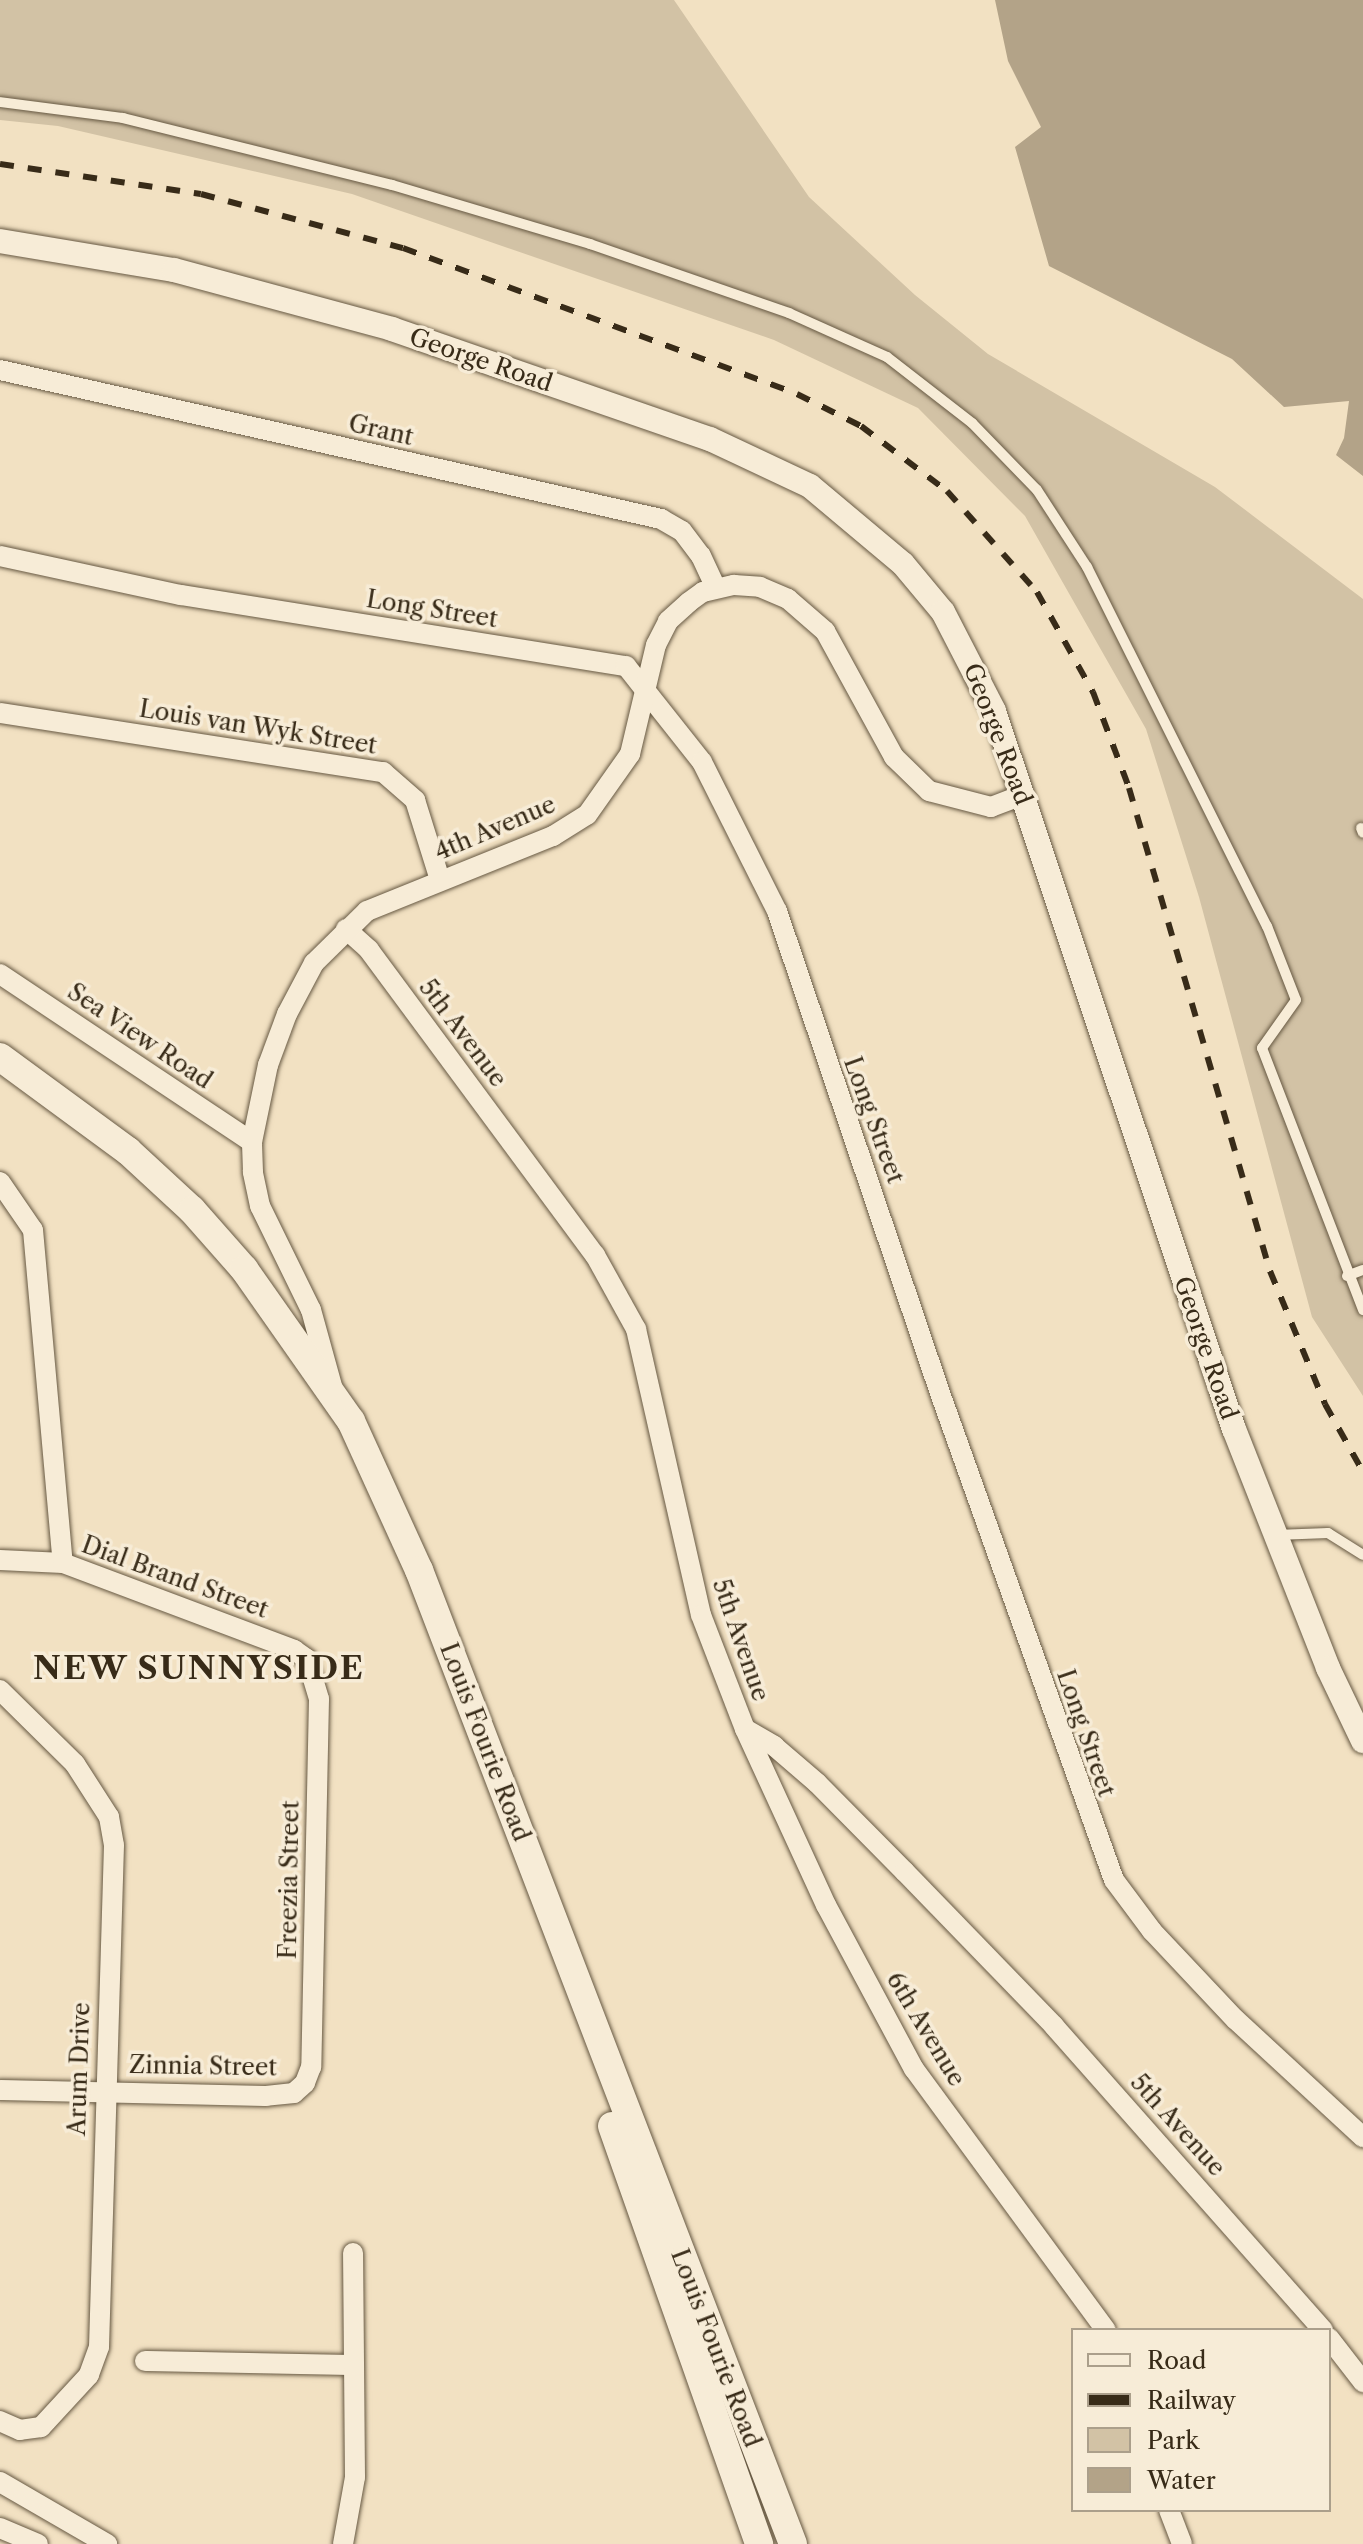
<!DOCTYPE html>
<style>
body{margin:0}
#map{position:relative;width:1363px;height:2544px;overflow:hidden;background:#f2e1c2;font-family:"Libre Caslon Text",serif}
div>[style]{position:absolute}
.green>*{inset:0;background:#d2c2a5}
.water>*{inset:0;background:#b3a388}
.roads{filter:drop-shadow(0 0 2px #665842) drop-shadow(0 0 2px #665842)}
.service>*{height:10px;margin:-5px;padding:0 5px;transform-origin:5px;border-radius:5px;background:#f7ecd7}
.minor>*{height:20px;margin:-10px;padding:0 10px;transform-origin:10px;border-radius:10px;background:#f7ecd7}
.tertiary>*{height:24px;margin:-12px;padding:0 12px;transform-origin:12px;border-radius:12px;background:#f7ecd7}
.secondary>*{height:28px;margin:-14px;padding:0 14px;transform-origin:14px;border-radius:14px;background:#f7ecd7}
.rail>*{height:6px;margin-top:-3px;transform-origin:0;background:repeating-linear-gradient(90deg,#382b18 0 14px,transparent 0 28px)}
span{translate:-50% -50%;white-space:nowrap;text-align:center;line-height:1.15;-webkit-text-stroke:7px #f7ecd7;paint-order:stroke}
.street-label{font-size:24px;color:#382b18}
.district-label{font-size:32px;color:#382b18;font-weight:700;letter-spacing:2px}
.legend{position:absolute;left:1071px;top:2328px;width:260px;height:184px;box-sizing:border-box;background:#f7ecd7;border:2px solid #ab9f8b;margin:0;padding:10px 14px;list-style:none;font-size:24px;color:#382b18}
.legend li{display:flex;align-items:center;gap:16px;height:40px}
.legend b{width:40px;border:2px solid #ab9f8b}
</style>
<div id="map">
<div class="green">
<div style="clip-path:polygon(0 0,674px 0,809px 197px,915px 295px,988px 354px,1215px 487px,1363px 599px,1363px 1396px,1312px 1317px,1199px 897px,1146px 729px,1025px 516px,918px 408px,774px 340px,352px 194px,58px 126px,0 120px)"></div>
</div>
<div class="water">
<div style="clip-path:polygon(995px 0,1363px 0,1363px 476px,1336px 455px,1344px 438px,1349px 401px,1284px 407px,1232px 359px,1049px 266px,1015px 147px,1041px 127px,1008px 61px)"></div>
</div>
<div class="roads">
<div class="service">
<div style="left:0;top:102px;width:124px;rotate:7.4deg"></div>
<div style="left:123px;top:118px;width:277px;rotate:14deg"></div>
<div style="left:392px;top:185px;width:207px;rotate:16.6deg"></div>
<div style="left:590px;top:244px;width:211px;rotate:19.1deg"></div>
<div style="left:789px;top:313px;width:107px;rotate:24.2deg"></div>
<div style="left:887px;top:357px;width:108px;rotate:37.8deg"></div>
<div style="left:972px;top:423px;width:93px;rotate:45.9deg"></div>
<div style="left:1037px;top:490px;width:92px;rotate:57deg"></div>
<div style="left:1087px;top:567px;width:402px;rotate:63.4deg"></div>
<div style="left:1267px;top:926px;width:79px;rotate:68.6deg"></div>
<div style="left:1296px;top:1000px;width:59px;rotate:125.3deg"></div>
<div style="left:1262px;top:1048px;width:281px;rotate:68.9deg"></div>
<div style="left:1361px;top:828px;width:5px;rotate:68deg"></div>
<div style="left:1347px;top:1276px;width:17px;rotate:-21deg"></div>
<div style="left:1276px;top:1535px;width:52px;rotate:-2.2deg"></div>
<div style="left:1328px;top:1533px;width:41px;rotate:32.2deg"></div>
</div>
<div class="minor">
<div style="left:0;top:370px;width:678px;rotate:12.7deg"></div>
<div style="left:661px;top:519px;width:24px;rotate:30deg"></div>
<div style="left:682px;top:531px;width:31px;rotate:53deg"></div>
<div style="left:701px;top:556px;width:35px;rotate:65deg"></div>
<div style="left:0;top:556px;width:185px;rotate:12.2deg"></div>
<div style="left:181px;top:595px;width:451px;rotate:9.1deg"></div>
<div style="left:626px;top:666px;width:122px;rotate:51.6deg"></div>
<div style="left:702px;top:762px;width:167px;rotate:63.3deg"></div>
<div style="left:777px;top:911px;width:509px;rotate:71.32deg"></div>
<div style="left:940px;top:1393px;width:517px;rotate:70.34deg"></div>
<div style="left:1114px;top:1880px;width:64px;rotate:53.3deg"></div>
<div style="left:1152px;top:1931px;width:122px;rotate:46.7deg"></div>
<div style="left:1236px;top:2020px;width:173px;rotate:42.7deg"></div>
<div style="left:0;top:713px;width:388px;rotate:8.8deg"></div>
<div style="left:383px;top:772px;width:43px;rotate:41.2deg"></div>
<div style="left:415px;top:800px;width:84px;rotate:72.6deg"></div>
<div style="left:346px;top:929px;width:31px;rotate:42deg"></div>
<div style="left:369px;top:950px;width:380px;rotate:53.5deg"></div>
<div style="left:595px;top:1255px;width:85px;rotate:61deg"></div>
<div style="left:636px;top:1329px;width:293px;rotate:77.2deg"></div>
<div style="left:701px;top:1615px;width:122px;rotate:68.9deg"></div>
<div style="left:745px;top:1729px;width:194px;rotate:65.3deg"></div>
<div style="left:826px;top:1905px;width:186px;rotate:61.8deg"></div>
<div style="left:914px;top:2069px;width:324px;rotate:53.7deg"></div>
<div style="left:0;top:974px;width:303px;rotate:33.7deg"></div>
<div style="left:0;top:1182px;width:58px;rotate:55.5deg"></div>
<div style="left:33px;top:1230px;width:334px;rotate:84.9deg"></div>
<div style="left:332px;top:1386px;width:79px;rotate:-105.4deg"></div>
<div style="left:311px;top:1310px;width:116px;rotate:-116.1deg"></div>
<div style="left:260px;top:1206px;width:35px;rotate:-102deg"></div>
<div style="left:253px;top:1172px;width:30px;rotate:-92deg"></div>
<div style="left:252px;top:1142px;width:79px;rotate:-78.3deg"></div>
<div style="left:268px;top:1065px;width:54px;rotate:-69.6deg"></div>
<div style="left:287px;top:1014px;width:58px;rotate:-62.1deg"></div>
<div style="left:314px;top:963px;width:74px;rotate:-44.5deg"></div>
<div style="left:367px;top:911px;width:201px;rotate:-22deg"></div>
<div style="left:553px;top:836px;width:40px;rotate:-32deg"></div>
<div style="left:587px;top:815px;width:75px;rotate:-54.8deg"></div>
<div style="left:630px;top:754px;width:112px;rotate:-76.6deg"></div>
<div style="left:656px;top:645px;width:27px;rotate:-63deg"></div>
<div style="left:668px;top:621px;width:28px;rotate:-42deg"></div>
<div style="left:689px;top:602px;width:17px;rotate:-36deg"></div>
<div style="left:703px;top:592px;width:32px;rotate:-13deg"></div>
<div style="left:734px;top:585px;width:26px;rotate:4deg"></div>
<div style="left:760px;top:587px;width:30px;rotate:23deg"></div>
<div style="left:788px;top:599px;width:49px;rotate:40.9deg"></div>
<div style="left:825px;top:631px;width:144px;rotate:61.3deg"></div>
<div style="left:894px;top:757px;width:49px;rotate:44.2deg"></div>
<div style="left:929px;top:791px;width:64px;rotate:14.5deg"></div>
<div style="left:991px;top:807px;width:34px;rotate:-21deg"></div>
<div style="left:0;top:1560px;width:63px;rotate:2.7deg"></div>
<div style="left:63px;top:1563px;width:247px;rotate:20.6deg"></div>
<div style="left:294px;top:1650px;width:16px;rotate:35deg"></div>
<div style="left:307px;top:1659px;width:42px;rotate:73.3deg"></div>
<div style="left:319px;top:1699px;width:368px;rotate:91.2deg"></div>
<div style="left:311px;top:2067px;width:17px;rotate:111deg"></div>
<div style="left:305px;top:2083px;width:15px;rotate:138deg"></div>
<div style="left:294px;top:2093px;width:28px;rotate:174deg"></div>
<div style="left:266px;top:2096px;width:266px;rotate:-178.7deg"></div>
<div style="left:0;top:1690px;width:105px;rotate:44.6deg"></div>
<div style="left:75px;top:1764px;width:63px;rotate:57.3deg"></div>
<div style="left:109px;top:1817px;width:28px;rotate:80deg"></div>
<div style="left:114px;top:1845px;width:502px;rotate:91.71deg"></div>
<div style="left:99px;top:2347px;width:30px;rotate:110deg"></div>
<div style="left:89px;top:2375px;width:71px;rotate:132.7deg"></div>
<div style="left:41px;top:2427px;width:21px;rotate:172deg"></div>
<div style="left:20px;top:2430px;width:22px;rotate:-156deg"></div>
<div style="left:745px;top:1729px;width:34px;rotate:30deg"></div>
<div style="left:774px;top:1746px;width:57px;rotate:40.7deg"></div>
<div style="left:817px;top:1783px;width:125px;rotate:45.3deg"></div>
<div style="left:905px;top:1872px;width:214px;rotate:45.9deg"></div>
<div style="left:1054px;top:2026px;width:406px;rotate:48.5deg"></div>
<div style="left:1329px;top:2338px;width:56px;rotate:52.3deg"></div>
<div style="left:145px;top:2361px;width:208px;rotate:1.1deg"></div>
<div style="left:0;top:2482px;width:124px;rotate:30.1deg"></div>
<div style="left:1169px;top:2510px;width:36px;rotate:69deg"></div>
<div style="left:0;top:2528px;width:41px;rotate:22.8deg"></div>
<div style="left:343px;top:2544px;width:68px;rotate:-79.8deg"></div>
<div style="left:355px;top:2477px;width:224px;rotate:-90.5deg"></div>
</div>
<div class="tertiary">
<div style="left:0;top:241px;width:176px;rotate:9.5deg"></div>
<div style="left:174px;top:270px;width:226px;rotate:15.1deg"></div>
<div style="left:392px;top:329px;width:336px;rotate:19.1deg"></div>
<div style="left:710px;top:439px;width:110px;rotate:25.2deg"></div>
<div style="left:810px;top:486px;width:121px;rotate:40deg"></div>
<div style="left:903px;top:564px;width:62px;rotate:50.2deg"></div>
<div style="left:943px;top:612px;width:111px;rotate:62.7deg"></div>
<div style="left:994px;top:711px;width:757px;rotate:71.52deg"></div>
<div style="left:1234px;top:1429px;width:257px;rotate:68.5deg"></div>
<div style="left:1328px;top:1668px;width:81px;rotate:64.4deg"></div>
</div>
<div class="secondary">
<div style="left:0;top:1057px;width:159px;rotate:36.3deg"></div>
<div style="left:128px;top:1151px;width:87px;rotate:42.7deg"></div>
<div style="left:192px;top:1210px;width:79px;rotate:48.6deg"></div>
<div style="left:244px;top:1269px;width:186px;rotate:54.9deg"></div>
<div style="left:351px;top:1421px;width:164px;rotate:65.5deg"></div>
<div style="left:419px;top:1570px;width:1043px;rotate:68.99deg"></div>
<div style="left:612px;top:2126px;width:443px;rotate:70.6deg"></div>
</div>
</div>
<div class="rail">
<div style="left:0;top:164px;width:203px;rotate:8.5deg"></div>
<div style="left:201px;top:194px;width:209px;rotate:15deg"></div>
<div style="left:403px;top:248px;width:420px;rotate:20.3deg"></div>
<div style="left:797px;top:394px;width:72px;rotate:26.6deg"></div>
<div style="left:861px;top:426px;width:108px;rotate:37.1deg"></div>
<div style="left:947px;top:491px;width:135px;rotate:48.3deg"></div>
<div style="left:1037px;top:592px;width:115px;rotate:60.8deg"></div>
<div style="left:1093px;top:692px;width:103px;rotate:69.4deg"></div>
<div style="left:1129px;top:788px;width:503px;rotate:73.73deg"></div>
<div style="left:1270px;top:1271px;width:144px;rotate:67.5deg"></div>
<div style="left:1325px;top:1404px;width:78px;rotate:60.8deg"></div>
</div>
<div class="street-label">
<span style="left:481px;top:360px;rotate:19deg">George Road</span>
<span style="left:381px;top:430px;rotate:13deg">Grant</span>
<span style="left:432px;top:609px;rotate:9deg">Long Street</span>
<span style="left:258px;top:727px;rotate:9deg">Louis van Wyk Street</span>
<span style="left:998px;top:734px;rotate:69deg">George Road</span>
<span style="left:495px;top:828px;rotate:-23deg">4th Avenue</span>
<span style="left:463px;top:1033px;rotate:53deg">5th Avenue</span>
<span style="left:140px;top:1036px;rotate:34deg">Sea View Road</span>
<span style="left:874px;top:1120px;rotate:70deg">Long Street</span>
<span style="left:1206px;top:1348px;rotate:71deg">George Road</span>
<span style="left:175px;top:1577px;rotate:20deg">Dial Brand Street</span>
<span style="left:741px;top:1640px;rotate:71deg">5th Avenue</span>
<span style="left:1086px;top:1733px;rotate:71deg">Long Street</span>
<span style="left:485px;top:1742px;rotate:69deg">Louis Fourie Road</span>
<span style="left:289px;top:1880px;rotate:-89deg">Freezia Street</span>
<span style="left:926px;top:2029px;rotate:59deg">6th Avenue</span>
<span style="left:203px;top:2066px;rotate:1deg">Zinnia Street</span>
<span style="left:79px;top:2069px;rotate:-88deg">Arum Drive</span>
<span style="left:1178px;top:2125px;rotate:48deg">5th Avenue</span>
<span style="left:716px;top:2348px;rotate:69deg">Louis Fourie Road</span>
</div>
<div class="district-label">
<span style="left:199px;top:1668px">NEW SUNNYSIDE</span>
</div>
<ul class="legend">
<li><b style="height:10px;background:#f7ecd7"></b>Road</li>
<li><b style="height:10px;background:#382b18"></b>Railway</li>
<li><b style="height:22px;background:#d2c2a5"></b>Park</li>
<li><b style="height:22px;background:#b3a388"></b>Water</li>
</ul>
</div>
